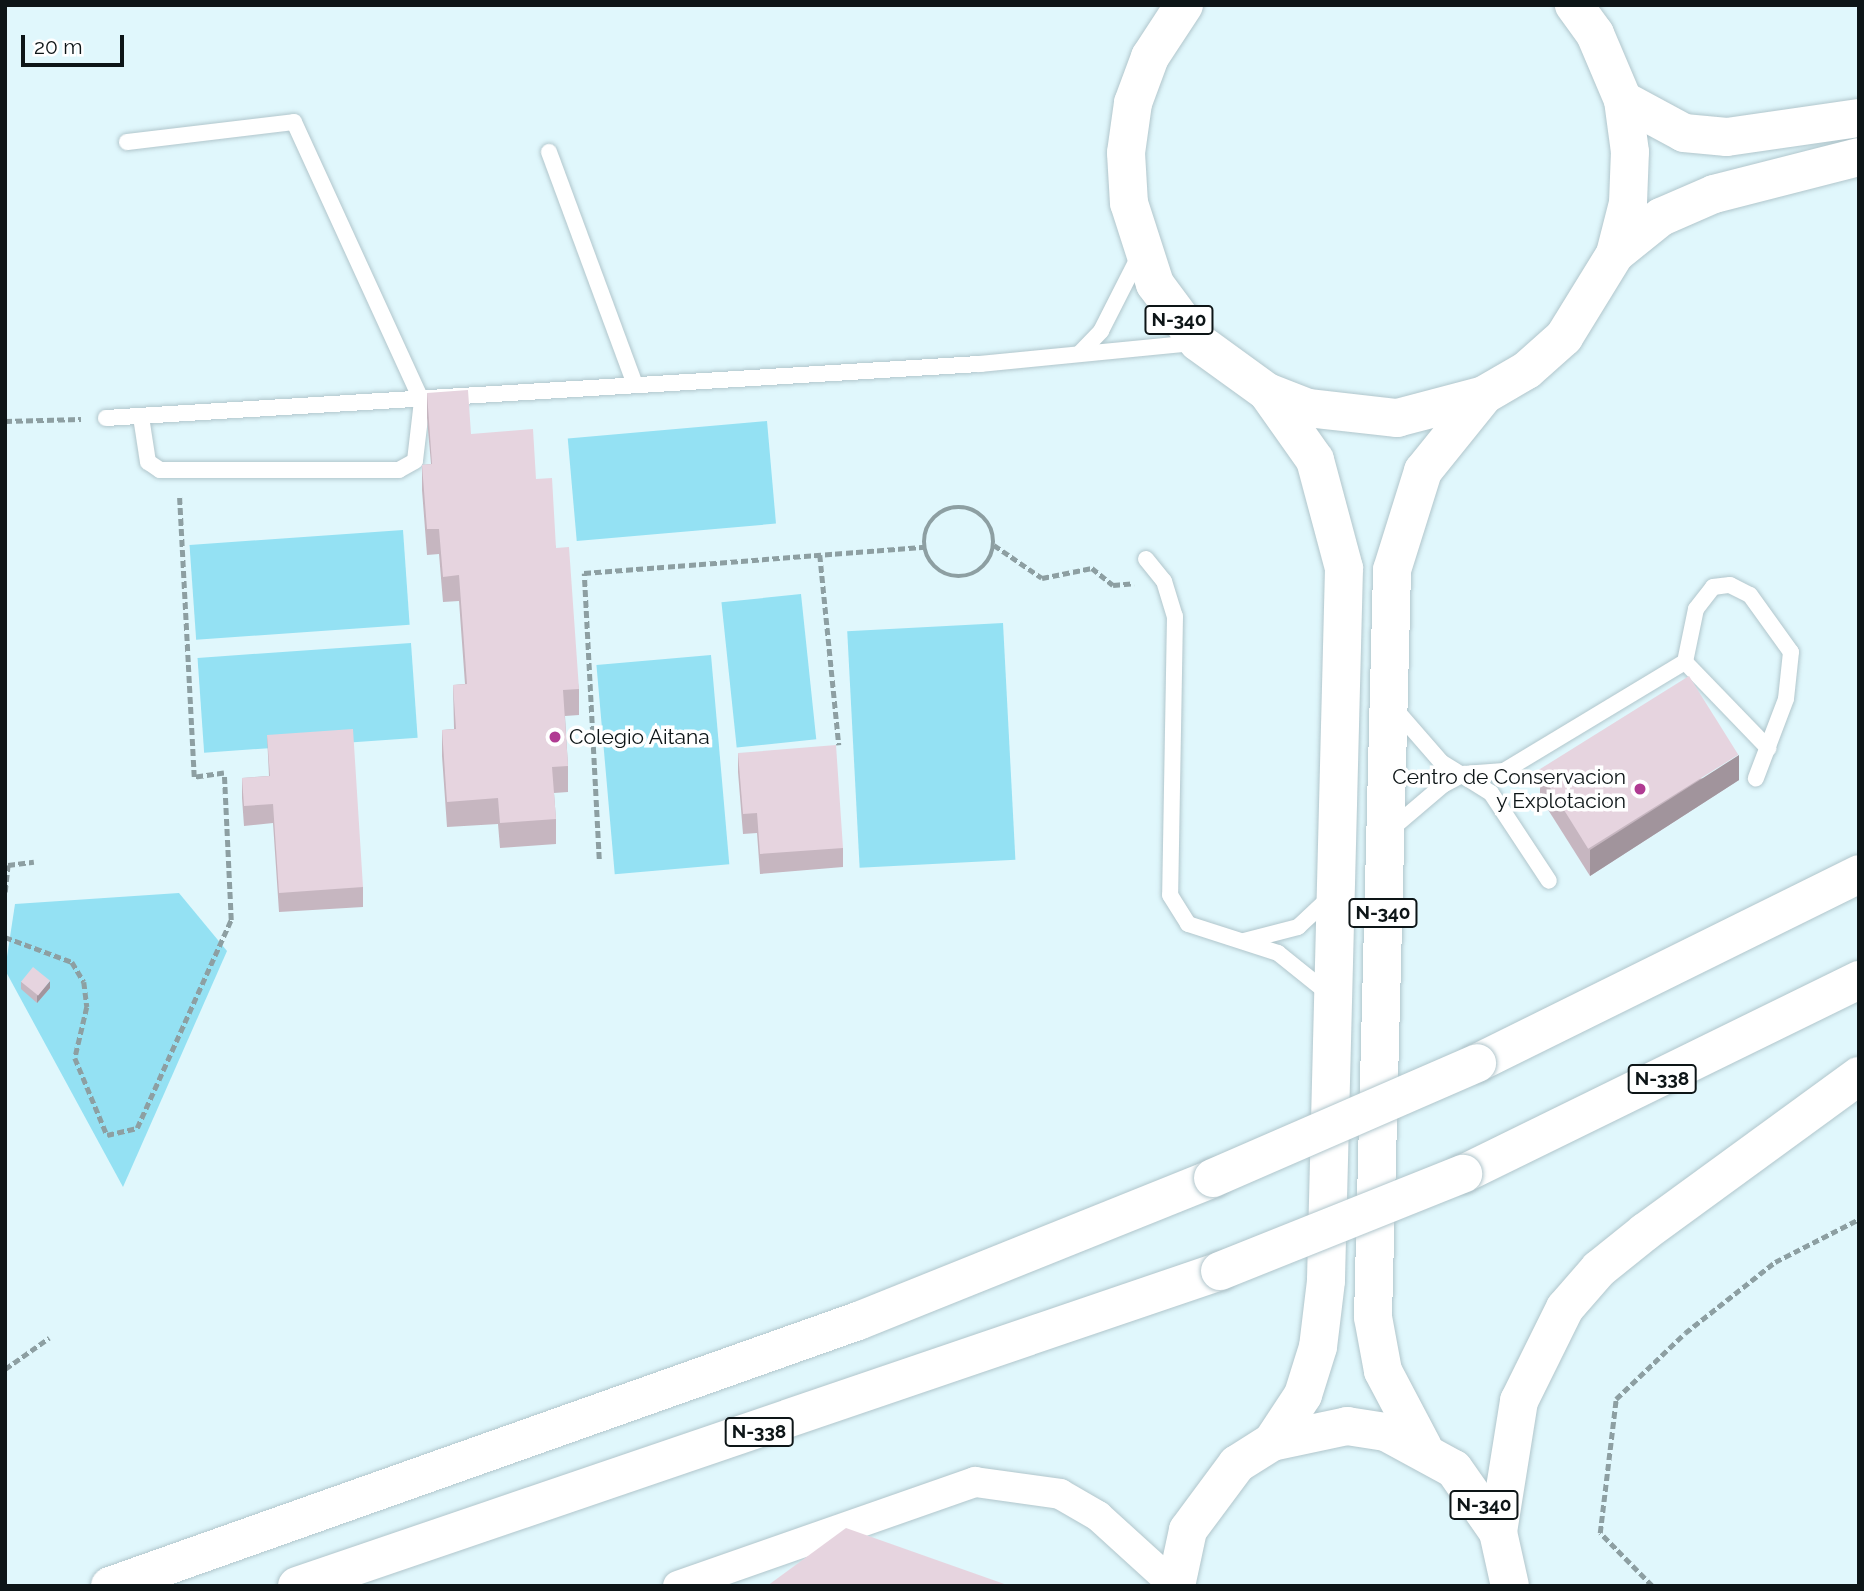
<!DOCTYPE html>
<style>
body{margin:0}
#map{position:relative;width:1864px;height:1591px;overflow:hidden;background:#e0f7fc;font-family:Raleway,sans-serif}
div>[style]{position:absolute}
.green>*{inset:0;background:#94e1f3;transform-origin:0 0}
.path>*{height:4.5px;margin-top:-2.25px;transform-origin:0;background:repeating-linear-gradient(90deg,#8d9fa2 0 7px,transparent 0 10.5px)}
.path>.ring{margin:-2.25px;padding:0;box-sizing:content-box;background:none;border:4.5px solid #8d9fa2;border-radius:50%}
.roads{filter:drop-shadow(0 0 2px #b1c6cc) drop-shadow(0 0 2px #b1c6cc)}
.lane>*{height:16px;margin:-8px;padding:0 8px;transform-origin:8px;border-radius:8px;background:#fff}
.street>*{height:30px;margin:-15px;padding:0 15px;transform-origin:15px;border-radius:15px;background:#fff}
.highway>*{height:38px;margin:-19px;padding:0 19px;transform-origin:19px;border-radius:19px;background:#fff}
.bridges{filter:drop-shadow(0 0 2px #b1c6cc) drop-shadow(0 0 2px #b1c6cc)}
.highway-bridge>*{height:38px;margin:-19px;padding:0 19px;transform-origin:19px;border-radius:19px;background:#fff}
.wall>*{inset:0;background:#c6b6c0}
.shaded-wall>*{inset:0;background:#a1949c}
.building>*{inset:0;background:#e6d4df;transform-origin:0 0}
.dots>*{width:19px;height:19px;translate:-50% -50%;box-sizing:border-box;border:4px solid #fff;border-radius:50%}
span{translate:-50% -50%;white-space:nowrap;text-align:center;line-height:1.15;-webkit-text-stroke:7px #fff;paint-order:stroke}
.shield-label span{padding:2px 5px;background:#fff;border:2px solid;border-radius:5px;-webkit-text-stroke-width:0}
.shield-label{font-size:19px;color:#0d1517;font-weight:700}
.poi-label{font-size:21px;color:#0d1517}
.left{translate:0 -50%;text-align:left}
.right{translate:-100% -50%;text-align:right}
.frame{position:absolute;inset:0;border:7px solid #0d1517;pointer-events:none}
.scale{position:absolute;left:21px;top:35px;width:103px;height:32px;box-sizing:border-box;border:4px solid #0d1517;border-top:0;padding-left:9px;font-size:21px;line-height:24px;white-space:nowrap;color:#0d1517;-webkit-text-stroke:5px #fff;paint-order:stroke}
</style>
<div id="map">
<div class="green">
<div style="left:767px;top:421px;width:103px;height:200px;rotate:85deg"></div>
<div style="left:403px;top:530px;width:95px;height:214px;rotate:86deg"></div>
<div style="left:801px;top:594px;width:146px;height:80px;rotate:84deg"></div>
<div style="left:1003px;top:623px;width:237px;height:156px;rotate:87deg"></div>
<div style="left:411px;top:643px;width:95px;height:214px;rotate:86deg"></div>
<div style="left:711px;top:655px;width:210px;height:115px;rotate:85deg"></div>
<div style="clip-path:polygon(179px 893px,227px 951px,123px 1187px,5px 970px,15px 904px)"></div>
</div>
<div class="path">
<div style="left:5px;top:421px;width:76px;rotate:-1.5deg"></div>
<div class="ring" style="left:924px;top:507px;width:65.5px;height:65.5px"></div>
<div style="left:994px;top:545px;width:58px;rotate:34.5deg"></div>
<div style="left:1042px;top:578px;width:51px;rotate:-11.3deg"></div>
<div style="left:1092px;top:568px;width:27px;rotate:39deg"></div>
<div style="left:1113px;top:585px;width:21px;rotate:-5deg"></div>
<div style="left:820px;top:555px;width:191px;rotate:84.3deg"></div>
<div style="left:599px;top:859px;width:286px;rotate:-93deg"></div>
<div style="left:584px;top:573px;width:342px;rotate:-4.4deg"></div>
<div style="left:5px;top:892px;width:27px;rotate:-84deg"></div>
<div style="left:8px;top:865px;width:26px;rotate:-7deg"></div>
<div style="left:5px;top:937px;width:72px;rotate:20.5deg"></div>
<div style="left:72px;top:962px;width:23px;rotate:59deg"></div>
<div style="left:84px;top:982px;width:25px;rotate:83deg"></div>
<div style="left:87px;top:1007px;width:52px;rotate:103.2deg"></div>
<div style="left:75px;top:1058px;width:83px;rotate:67.4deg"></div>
<div style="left:107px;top:1135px;width:31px;rotate:-13deg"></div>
<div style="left:137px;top:1128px;width:228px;rotate:-65.7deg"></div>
<div style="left:231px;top:920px;width:147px;rotate:-92.7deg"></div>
<div style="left:224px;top:773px;width:30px;rotate:172deg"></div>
<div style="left:194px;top:777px;width:283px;rotate:-93deg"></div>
<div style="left:5px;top:1369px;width:54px;rotate:-35.2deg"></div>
<div style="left:1652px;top:1586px;width:74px;rotate:-134.5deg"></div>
<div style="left:1600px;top:1533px;width:135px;rotate:-83.2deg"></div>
<div style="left:1616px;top:1399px;width:95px;rotate:-43.7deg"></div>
<div style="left:1685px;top:1333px;width:115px;rotate:-38.3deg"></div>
<div style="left:1775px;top:1262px;width:94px;rotate:-27.1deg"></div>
</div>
<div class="roads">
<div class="lane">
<div style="left:127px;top:142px;width:168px;rotate:-6.8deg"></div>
<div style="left:294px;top:122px;width:307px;rotate:65.4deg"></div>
<div style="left:422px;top:401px;width:60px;rotate:96.7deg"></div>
<div style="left:415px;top:461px;width:18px;rotate:151deg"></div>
<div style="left:399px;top:470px;width:239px;rotate:180deg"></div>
<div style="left:160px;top:470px;width:14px;rotate:-146deg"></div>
<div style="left:148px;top:462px;width:46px;rotate:-98.8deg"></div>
<div style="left:549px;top:152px;width:247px;rotate:69.7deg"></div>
<div style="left:1079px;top:354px;width:32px;rotate:-46deg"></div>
<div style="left:1101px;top:331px;width:84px;rotate:-63.1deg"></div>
<div style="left:106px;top:418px;width:876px;rotate:-3.54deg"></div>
<div style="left:980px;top:364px;width:216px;rotate:-5.6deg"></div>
<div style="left:1146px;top:559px;width:28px;rotate:51deg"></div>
<div style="left:1164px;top:581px;width:37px;rotate:73deg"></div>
<div style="left:1175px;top:616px;width:279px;rotate:91deg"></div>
<div style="left:1170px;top:895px;width:34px;rotate:58deg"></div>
<div style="left:1188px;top:924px;width:95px;rotate:17.9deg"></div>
<div style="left:1278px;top:953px;width:65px;rotate:38.8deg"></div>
<div style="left:1685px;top:662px;width:120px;rotate:46deg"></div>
<div style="left:1395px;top:709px;width:70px;rotate:49deg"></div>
<div style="left:1441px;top:762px;width:59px;rotate:31.8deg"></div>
<div style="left:1491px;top:793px;width:105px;rotate:56.6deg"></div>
<div style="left:1389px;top:831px;width:71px;rotate:-40.4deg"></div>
<div style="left:1443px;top:785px;width:24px;rotate:-28deg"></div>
<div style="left:1464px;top:774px;width:40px;rotate:-4.3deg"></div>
<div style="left:1504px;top:771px;width:211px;rotate:-31.1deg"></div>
<div style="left:1685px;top:662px;width:54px;rotate:-78.3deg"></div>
<div style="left:1696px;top:609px;width:28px;rotate:-52deg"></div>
<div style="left:1713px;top:587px;width:17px;rotate:-7deg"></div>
<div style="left:1730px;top:585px;width:22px;rotate:27deg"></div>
<div style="left:1750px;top:595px;width:70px;rotate:54.3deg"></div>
<div style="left:1791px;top:652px;width:47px;rotate:96.1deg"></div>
<div style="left:1786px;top:699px;width:85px;rotate:110.8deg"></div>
<div style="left:1244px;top:941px;width:56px;rotate:-14.5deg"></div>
<div style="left:1298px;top:927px;width:42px;rotate:-43.1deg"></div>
</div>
<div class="street">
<div style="left:678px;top:1586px;width:315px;rotate:-19.3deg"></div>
<div style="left:975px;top:1482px;width:86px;rotate:8deg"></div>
<div style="left:1060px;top:1494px;width:44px;rotate:30.1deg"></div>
<div style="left:1098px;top:1516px;width:104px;rotate:42.3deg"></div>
</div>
<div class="highway">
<div style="left:1184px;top:5px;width:62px;rotate:123.2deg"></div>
<div style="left:1150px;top:57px;width:49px;rotate:110.3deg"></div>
<div style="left:1133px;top:103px;width:50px;rotate:98deg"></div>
<div style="left:1126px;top:153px;width:50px;rotate:86.6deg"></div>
<div style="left:1129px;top:203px;width:85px;rotate:72.2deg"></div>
<div style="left:1155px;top:284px;width:72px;rotate:53.4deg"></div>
<div style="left:1198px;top:342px;width:85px;rotate:35.9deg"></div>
<div style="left:1267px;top:392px;width:44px;rotate:21.3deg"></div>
<div style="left:1308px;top:408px;width:90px;rotate:6.4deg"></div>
<div style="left:1397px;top:418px;width:90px;rotate:-14.8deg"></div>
<div style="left:1484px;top:395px;width:50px;rotate:-30.2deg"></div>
<div style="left:1527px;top:370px;width:50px;rotate:-41.7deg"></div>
<div style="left:1564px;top:337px;width:97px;rotate:-58.4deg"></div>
<div style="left:1615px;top:254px;width:53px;rotate:-75.7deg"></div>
<div style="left:1628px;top:203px;width:51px;rotate:-87.8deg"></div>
<div style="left:1630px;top:152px;width:52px;rotate:-97.7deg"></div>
<div style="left:1623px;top:100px;width:72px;rotate:-113deg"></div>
<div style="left:1595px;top:34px;width:36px;rotate:-126deg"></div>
<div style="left:1623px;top:100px;width:69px;rotate:28.4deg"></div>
<div style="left:1684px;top:133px;width:43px;rotate:5.3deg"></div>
<div style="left:1727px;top:137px;width:133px;rotate:-8.2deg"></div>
<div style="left:1615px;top:254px;width:59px;rotate:-38.8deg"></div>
<div style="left:1661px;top:217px;width:58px;rotate:-23.5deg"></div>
<div style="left:1714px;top:194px;width:150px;rotate:-14.3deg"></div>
<div style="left:1267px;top:392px;width:83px;rotate:54.8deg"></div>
<div style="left:1315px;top:460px;width:112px;rotate:75deg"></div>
<div style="left:1344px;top:568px;width:713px;rotate:91.45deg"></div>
<div style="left:1326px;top:1281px;width:66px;rotate:96.9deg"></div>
<div style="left:1318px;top:1347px;width:50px;rotate:107.4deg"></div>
<div style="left:1303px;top:1395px;width:56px;rotate:123.4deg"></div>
<div style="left:1477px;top:1063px;width:426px;rotate:-26.3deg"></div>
<div style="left:1463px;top:1174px;width:441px;rotate:-26.1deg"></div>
<div style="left:1423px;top:1447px;width:86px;rotate:-117.8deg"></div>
<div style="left:1383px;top:1371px;width:55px;rotate:-100.5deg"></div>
<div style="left:1373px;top:1317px;width:747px;rotate:-88.54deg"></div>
<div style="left:1392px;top:570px;width:104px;rotate:-72.6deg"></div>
<div style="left:1423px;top:471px;width:94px;rotate:-51.1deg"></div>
<div style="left:1498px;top:1532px;width:133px;rotate:-80.9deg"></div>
<div style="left:1519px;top:1401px;width:104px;rotate:-63.7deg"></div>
<div style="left:1565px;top:1308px;width:52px;rotate:-48.9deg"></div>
<div style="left:1599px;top:1269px;width:59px;rotate:-38.8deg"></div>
<div style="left:1645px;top:1232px;width:265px;rotate:-36.1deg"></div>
<div style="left:110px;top:1586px;width:794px;rotate:-19.51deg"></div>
<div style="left:858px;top:1321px;width:383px;rotate:-21.9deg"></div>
<div style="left:297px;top:1586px;width:975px;rotate:-18.84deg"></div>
<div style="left:1176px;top:1586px;width:57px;rotate:-77.9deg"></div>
<div style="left:1188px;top:1530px;width:82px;rotate:-53.4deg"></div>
<div style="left:1237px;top:1464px;width:41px;rotate:-32.2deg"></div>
<div style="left:1272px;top:1442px;width:77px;rotate:-12deg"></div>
<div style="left:1347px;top:1426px;width:39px;rotate:9deg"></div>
<div style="left:1386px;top:1432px;width:77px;rotate:28.6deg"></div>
<div style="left:1454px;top:1469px;width:77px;rotate:55.1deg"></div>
<div style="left:1498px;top:1532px;width:55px;rotate:77.5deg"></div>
</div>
</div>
<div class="bridges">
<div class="highway-bridge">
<div style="left:1213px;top:1178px;width:288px;rotate:-23.5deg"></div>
<div style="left:1220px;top:1271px;width:262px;rotate:-21.8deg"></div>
</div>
</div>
<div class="wall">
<div style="clip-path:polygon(427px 393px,471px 434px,536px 479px,556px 548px,579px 689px,579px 715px,565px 716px,568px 766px,568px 792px,554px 793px,556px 819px,556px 844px,500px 848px,498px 824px,447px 827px,442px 756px,442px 730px,454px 729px,453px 685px,465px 684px,459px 601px,443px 602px,439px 554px,427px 555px,422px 490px,422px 465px,431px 464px,427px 418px)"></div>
<div style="clip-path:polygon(267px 735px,363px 887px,363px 907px,279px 912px,273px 823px,244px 826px,242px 798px,242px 778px,269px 776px)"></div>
<div style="clip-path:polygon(738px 753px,843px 848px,843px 867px,760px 874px,757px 833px,743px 834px,738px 772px)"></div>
<div style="clip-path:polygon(1540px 772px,1739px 780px,1590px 876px,1540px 797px)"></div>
<div style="clip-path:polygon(21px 982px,50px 988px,37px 1003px,21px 989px)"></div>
</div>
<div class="shaded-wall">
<div style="clip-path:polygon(1739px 755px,1739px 780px,1590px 876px,1590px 850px)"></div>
<div style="clip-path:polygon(50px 981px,50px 988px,37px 1003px,37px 996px)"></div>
</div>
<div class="building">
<div style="clip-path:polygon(468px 390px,471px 434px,533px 429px,536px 479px,552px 478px,556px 548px,569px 547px,579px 689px,563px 690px,568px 766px,552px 767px,556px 819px,500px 823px,498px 798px,447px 802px,442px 730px,456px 729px,453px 685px,467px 684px,459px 575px,443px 577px,439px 529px,427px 529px,422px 465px,432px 464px,427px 393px)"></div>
<div style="left:1689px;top:676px;width:93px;height:177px;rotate:58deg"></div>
<div style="clip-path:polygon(353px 729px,363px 887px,279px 893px,273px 804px,244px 806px,242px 778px,270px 776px,267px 735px)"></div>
<div style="clip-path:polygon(836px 745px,843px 848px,760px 854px,757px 813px,743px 814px,738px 753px)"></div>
<div style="left:33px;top:967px;width:22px;height:19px;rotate:39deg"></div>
<div style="clip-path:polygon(846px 1528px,1010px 1586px,767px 1586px)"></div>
</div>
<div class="dots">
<div style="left:555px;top:737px;background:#b03a92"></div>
<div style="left:1640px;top:789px;background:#b03a92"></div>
</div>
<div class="shield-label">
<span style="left:1179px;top:320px">N-340</span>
<span style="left:1383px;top:913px">N-340</span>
<span style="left:1662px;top:1079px">N-338</span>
<span style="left:759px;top:1432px">N-338</span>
<span style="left:1484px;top:1505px">N-340</span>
</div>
<div class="poi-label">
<span class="left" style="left:569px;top:737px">Colegio Aitana</span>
<span class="right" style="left:1626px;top:789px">Centro de Conservacion<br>y Explotacion</span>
</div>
<div class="frame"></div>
<div class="scale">20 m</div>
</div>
